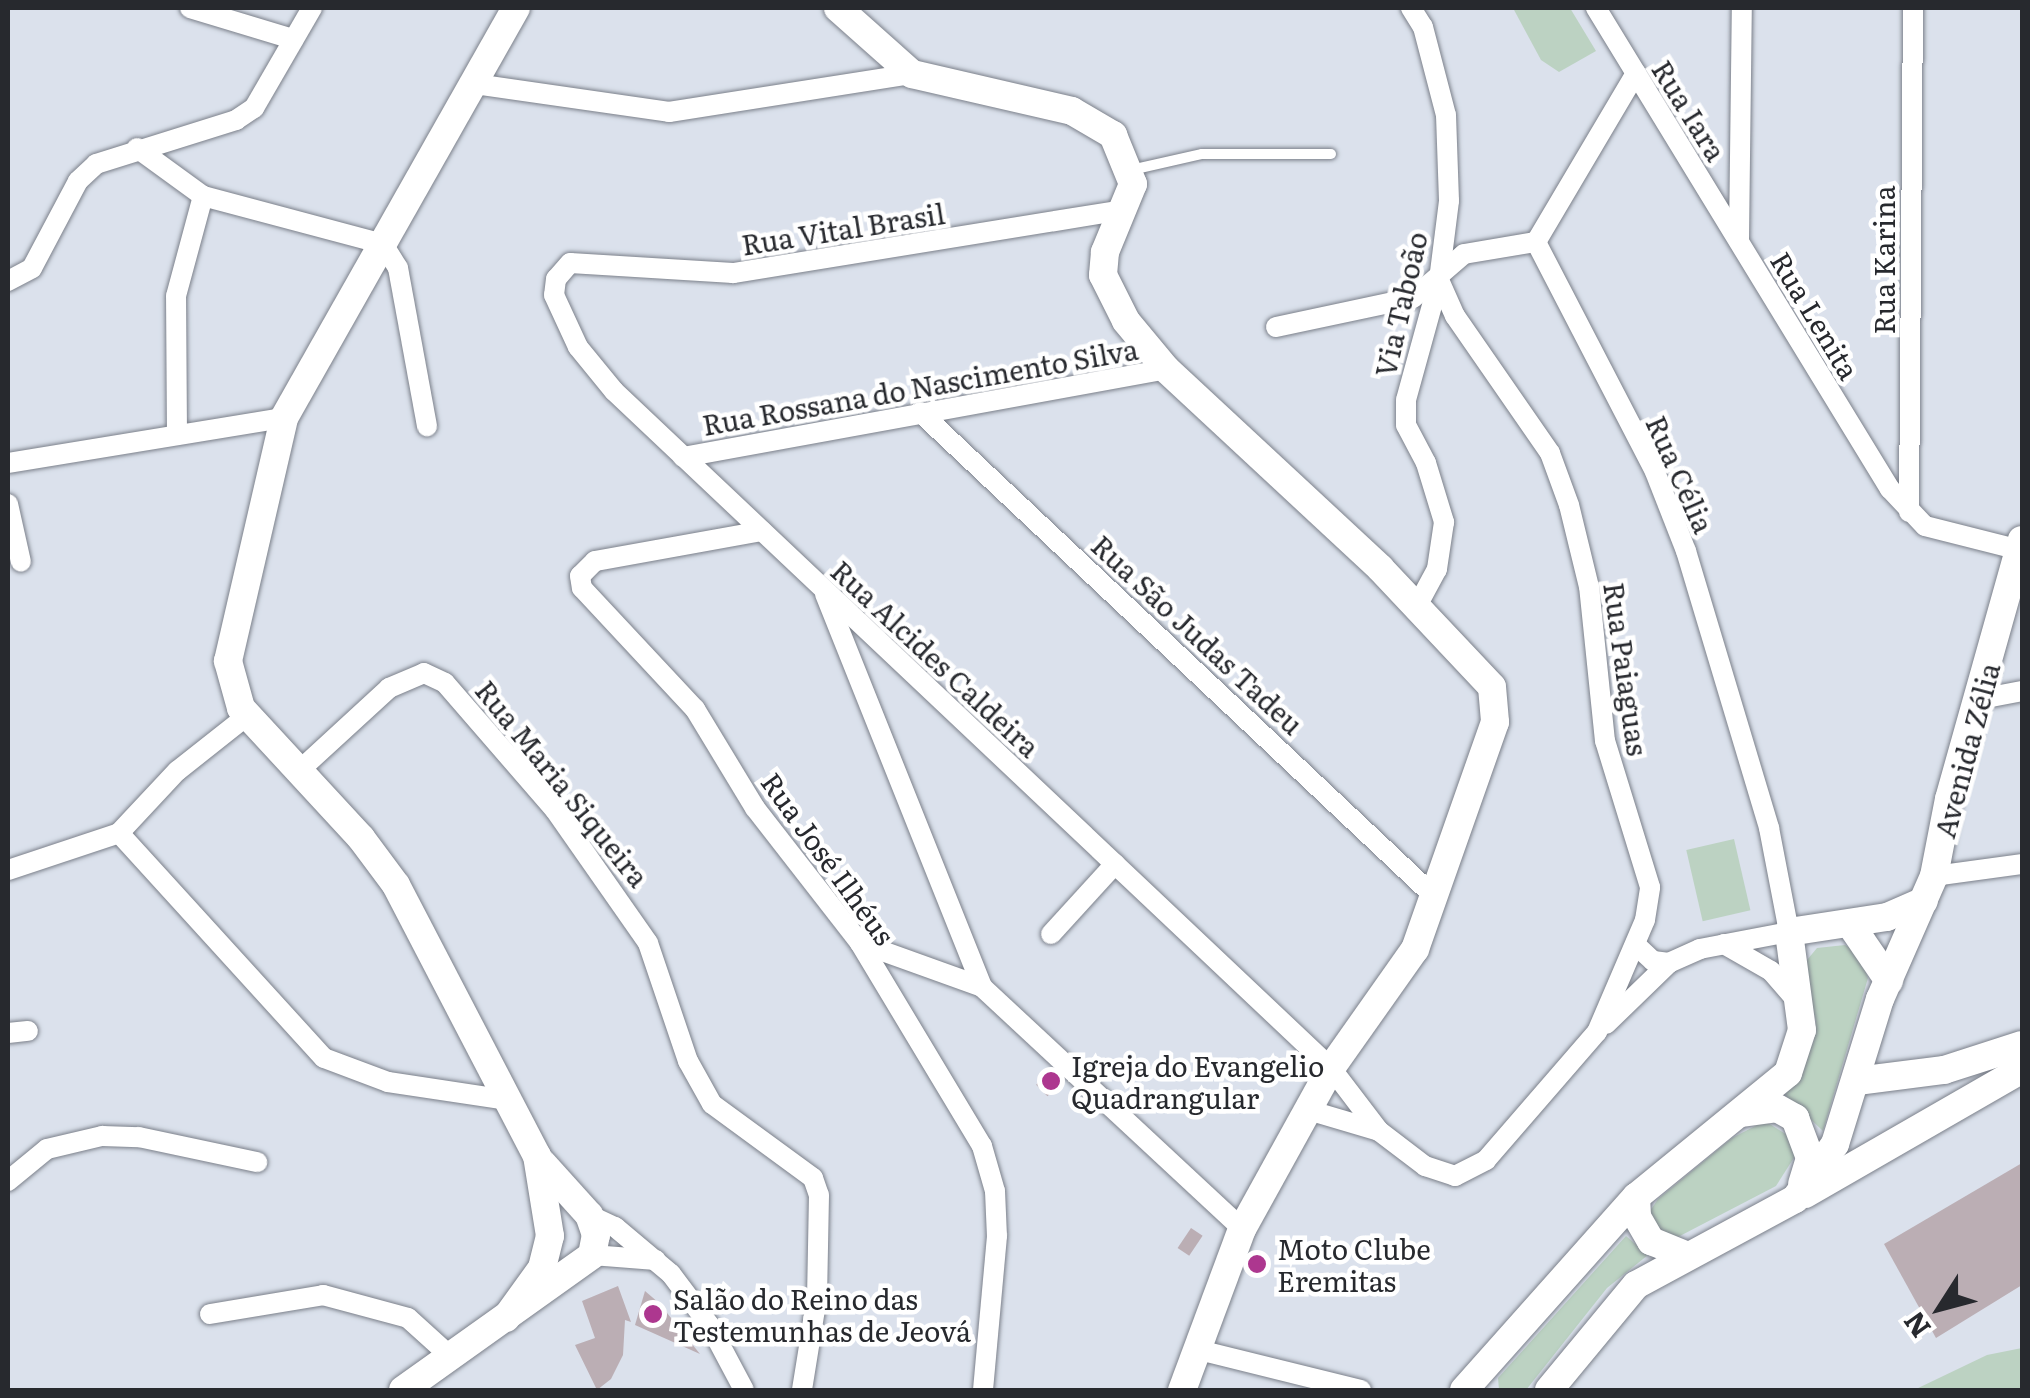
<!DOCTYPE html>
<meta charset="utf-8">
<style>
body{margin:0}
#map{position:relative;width:2030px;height:1398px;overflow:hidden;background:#dbe1ec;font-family:Literata,serif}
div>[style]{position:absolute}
.green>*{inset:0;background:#bcd2c2;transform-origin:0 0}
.building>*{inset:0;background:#bbaeb4;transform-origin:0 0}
.roads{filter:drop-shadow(0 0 2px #7b808a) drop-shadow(0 0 2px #7b808a)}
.lane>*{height:10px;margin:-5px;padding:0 5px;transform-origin:5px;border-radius:5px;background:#fff}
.street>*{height:20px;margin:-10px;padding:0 10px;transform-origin:10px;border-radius:10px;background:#fff}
.secondary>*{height:28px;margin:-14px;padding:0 14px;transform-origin:14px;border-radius:14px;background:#fff}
.dots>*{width:28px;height:28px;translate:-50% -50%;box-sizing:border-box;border:5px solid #fff;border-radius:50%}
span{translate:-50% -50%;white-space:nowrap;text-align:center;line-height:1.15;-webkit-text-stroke:9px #fff;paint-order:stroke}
.street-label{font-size:28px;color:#27292e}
.poi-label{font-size:28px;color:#27292e}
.left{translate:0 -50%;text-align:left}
.frame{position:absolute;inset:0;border:10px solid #27292e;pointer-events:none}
.north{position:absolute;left:1890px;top:1258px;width:100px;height:100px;-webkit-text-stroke:8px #fff;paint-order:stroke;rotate:234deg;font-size:28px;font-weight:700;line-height:40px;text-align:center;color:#27292e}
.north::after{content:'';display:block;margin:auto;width:35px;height:45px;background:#27292e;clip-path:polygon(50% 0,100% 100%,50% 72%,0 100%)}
</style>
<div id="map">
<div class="green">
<div style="clip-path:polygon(1513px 8px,1570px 8px,1596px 51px,1559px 72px,1541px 60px)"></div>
<div style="left:1734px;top:839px;width:73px;height:49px;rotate:77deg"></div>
<div style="clip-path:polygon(1845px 945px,1859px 953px,1868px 978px,1823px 1131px,1785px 1095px,1813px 1043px,1816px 1021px,1802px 966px,1817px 948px)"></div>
<div style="clip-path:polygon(1765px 1121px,1792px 1138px,1797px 1153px,1776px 1186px,1676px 1238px,1657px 1229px,1650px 1211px,1658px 1199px,1732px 1138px)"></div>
<div style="clip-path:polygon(1626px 1236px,1648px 1255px,1607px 1288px,1526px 1390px,1499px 1390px,1498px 1378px)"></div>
<div style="clip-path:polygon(2022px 1348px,2022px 1390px,1914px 1390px,1987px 1355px)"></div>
</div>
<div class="building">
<div style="left:1051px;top:1070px;width:16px;height:21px;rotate:45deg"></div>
<div style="clip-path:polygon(2022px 1163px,2022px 1285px,1936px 1338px,1884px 1244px)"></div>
<div style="left:1191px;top:1228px;width:14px;height:24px;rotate:34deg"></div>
<div style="clip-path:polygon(618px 1286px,631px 1322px,625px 1320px,623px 1355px,611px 1379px,597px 1390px,575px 1345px,595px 1338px,582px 1301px)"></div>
<div style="clip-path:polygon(645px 1291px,659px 1303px,700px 1354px,635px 1325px)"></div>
</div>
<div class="roads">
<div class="lane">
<div style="left:1131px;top:170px;width:73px;rotate:-12.7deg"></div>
<div style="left:1202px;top:154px;width:129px"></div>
</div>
<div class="street">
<div style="left:190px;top:8px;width:108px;rotate:16.8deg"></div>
<div style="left:1411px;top:8px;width:22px;rotate:58deg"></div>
<div style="left:1423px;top:27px;width:91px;rotate:75.4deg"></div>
<div style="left:1446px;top:115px;width:86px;rotate:88deg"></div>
<div style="left:1449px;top:201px;width:80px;rotate:97.2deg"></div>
<div style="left:1439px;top:280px;width:124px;rotate:105.4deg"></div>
<div style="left:1406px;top:400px;width:25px;rotate:90deg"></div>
<div style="left:1406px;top:425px;width:43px;rotate:62.2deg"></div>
<div style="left:1426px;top:463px;width:62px;rotate:73deg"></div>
<div style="left:1444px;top:522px;width:48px;rotate:98.5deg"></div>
<div style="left:1437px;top:569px;width:42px;rotate:118.4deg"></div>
<div style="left:1596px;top:8px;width:564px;rotate:58.57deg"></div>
<div style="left:1890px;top:489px;width:51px;rotate:46.6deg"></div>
<div style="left:1925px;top:526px;width:98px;rotate:14.2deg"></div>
<div style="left:1636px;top:73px;width:196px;rotate:120.6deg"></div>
<div style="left:1536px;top:242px;width:259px;rotate:62.6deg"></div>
<div style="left:1655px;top:472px;width:85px;rotate:68.6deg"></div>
<div style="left:1686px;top:551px;width:289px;rotate:73.3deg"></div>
<div style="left:1769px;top:828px;width:106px;rotate:79.1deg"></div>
<div style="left:1789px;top:932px;width:91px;rotate:169.2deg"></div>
<div style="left:1700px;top:949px;width:34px;rotate:156deg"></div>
<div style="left:1669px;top:963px;width:16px;rotate:-173deg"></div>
<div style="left:1653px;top:961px;width:23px;rotate:-137deg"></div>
<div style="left:475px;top:84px;width:196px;rotate:8.2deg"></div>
<div style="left:669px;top:112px;width:246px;rotate:-8.9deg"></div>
<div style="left:137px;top:148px;width:82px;rotate:36deg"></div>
<div style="left:203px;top:196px;width:186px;rotate:14.9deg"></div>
<div style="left:383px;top:244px;width:28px;rotate:58deg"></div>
<div style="left:398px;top:268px;width:161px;rotate:79.6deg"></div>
<div style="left:1123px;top:210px;width:395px;rotate:170.8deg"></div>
<div style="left:733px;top:273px;width:163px;rotate:-176.5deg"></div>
<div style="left:570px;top:263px;width:21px;rotate:131deg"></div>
<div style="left:556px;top:279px;width:16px;rotate:97deg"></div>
<div style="left:554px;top:295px;width:57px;rotate:65.2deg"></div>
<div style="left:578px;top:347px;width:57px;rotate:50.7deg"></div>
<div style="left:614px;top:391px;width:986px;rotate:43.36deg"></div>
<div style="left:1331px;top:1068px;width:79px;rotate:52.7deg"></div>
<div style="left:1379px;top:1131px;width:58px;rotate:37.3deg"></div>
<div style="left:1425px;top:1166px;width:32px;rotate:18deg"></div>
<div style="left:1455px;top:1176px;width:35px;rotate:-27deg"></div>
<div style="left:1486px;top:1160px;width:169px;rotate:-49.1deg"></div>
<div style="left:1597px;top:1032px;width:122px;rotate:-66.8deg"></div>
<div style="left:1645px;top:920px;width:33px;rotate:-81deg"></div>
<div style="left:1650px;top:887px;width:153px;rotate:-107.1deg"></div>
<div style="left:1605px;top:741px;width:155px;rotate:-95.9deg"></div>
<div style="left:1589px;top:587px;width:84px;rotate:-103.7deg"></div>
<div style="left:1569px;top:505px;width:55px;rotate:-110.1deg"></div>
<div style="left:1550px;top:453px;width:167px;rotate:-124.7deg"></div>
<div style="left:1455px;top:316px;width:39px;rotate:-114deg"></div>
<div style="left:1739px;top:239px;width:231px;rotate:-89.3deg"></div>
<div style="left:8px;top:281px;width:27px;rotate:-28deg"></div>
<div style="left:32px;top:268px;width:98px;rotate:-62.1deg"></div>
<div style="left:78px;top:181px;width:25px;rotate:-43deg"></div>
<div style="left:96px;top:164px;width:147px;rotate:-17.4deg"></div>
<div style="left:236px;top:120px;width:22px;rotate:-34deg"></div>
<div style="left:254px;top:108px;width:116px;rotate:-59.9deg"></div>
<div style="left:1276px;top:327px;width:140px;rotate:-12deg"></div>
<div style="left:1413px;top:298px;width:67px;rotate:-40.8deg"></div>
<div style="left:1464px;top:254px;width:73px;rotate:-9.5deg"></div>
<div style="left:920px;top:412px;width:709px;rotate:43.29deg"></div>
<div style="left:177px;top:435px;width:139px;rotate:-90.4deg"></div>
<div style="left:176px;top:296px;width:104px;rotate:-74.9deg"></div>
<div style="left:683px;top:457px;width:491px;rotate:-10.3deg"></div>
<div style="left:8px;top:463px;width:280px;rotate:-9.3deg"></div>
<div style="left:8px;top:504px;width:59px;rotate:77.4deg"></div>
<div style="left:1909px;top:512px;width:504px;rotate:-89.55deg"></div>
<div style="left:762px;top:531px;width:170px;rotate:169.8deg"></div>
<div style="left:595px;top:561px;width:21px;rotate:135deg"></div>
<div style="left:580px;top:576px;width:12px;rotate:81deg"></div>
<div style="left:582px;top:588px;width:166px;rotate:47deg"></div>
<div style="left:695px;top:709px;width:116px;rotate:58.8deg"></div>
<div style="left:755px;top:808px;width:171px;rotate:52.1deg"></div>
<div style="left:860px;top:943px;width:237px;rotate:59deg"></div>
<div style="left:982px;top:1146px;width:47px;rotate:73.9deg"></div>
<div style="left:995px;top:1191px;width:45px;rotate:87.5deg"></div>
<div style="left:997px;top:1236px;width:155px;rotate:95.2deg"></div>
<div style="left:825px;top:594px;width:423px;rotate:68.2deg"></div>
<div style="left:982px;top:987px;width:355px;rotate:42.9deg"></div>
<div style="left:1980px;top:699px;width:43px;rotate:-10.8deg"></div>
<div style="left:248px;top:715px;width:90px;rotate:141.7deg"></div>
<div style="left:177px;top:771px;width:85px;rotate:133.1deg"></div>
<div style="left:119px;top:833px;width:304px;rotate:47.7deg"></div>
<div style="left:324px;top:1058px;width:68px;rotate:20.6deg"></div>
<div style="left:388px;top:1082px;width:120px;rotate:8.6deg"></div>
<div style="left:301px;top:769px;width:120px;rotate:-42.6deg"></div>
<div style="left:389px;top:688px;width:38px;rotate:-23deg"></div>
<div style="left:424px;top:673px;width:23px;rotate:25deg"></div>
<div style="left:445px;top:683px;width:168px;rotate:49.1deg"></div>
<div style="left:555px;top:810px;width:162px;rotate:55deg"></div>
<div style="left:648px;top:943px;width:125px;rotate:71.3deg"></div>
<div style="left:688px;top:1061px;width:49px;rotate:60.8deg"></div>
<div style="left:712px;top:1104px;width:125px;rotate:36.2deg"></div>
<div style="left:813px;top:1178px;width:18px;rotate:71deg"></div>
<div style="left:819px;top:1195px;width:102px;rotate:91.1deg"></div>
<div style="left:817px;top:1297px;width:94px;rotate:99.2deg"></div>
<div style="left:8px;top:870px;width:117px;rotate:-18.4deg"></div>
<div style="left:1934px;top:876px;width:89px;rotate:-7.8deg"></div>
<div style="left:1051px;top:934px;width:95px;rotate:-47.6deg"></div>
<div style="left:860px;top:943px;width:130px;rotate:19.8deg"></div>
<div style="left:1724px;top:944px;width:54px;rotate:29.9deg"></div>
<div style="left:1771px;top:971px;width:38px;rotate:49deg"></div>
<div style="left:1606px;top:1024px;width:88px;rotate:-44.1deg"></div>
<div style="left:8px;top:1033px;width:20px;rotate:-6deg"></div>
<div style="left:1308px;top:1110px;width:74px;rotate:16.5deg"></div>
<div style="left:8px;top:1181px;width:50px;rotate:-39.4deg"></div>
<div style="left:47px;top:1149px;width:57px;rotate:-13.3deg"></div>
<div style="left:102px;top:1136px;width:37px;rotate:2deg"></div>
<div style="left:139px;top:1137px;width:121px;rotate:12deg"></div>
<div style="left:589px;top:1215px;width:29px;rotate:25deg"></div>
<div style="left:615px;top:1227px;width:73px;rotate:40deg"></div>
<div style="left:671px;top:1274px;width:65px;rotate:53.1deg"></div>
<div style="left:710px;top:1326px;width:72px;rotate:62deg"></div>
<div style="left:592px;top:1255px;width:64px;rotate:4.5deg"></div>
<div style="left:210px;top:1314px;width:115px;rotate:-9.5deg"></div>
<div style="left:323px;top:1295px;width:88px;rotate:15.1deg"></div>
<div style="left:408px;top:1318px;width:55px;rotate:42.1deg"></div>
<div style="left:1199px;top:1350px;width:167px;rotate:13.9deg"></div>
</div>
<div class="secondary">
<div style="left:838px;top:8px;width:99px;rotate:41.7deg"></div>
<div style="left:912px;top:74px;width:164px;rotate:13deg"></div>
<div style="left:1072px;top:111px;width:48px;rotate:30.3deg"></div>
<div style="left:1113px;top:135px;width:53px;rotate:67.8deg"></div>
<div style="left:1133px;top:184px;width:74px;rotate:112.4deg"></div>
<div style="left:1105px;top:252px;width:23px;rotate:95deg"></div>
<div style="left:1103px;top:275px;width:51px;rotate:63.4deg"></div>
<div style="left:1126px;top:321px;width:62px;rotate:50.2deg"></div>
<div style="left:1166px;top:369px;width:292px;rotate:42.9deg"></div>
<div style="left:1380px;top:568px;width:163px;rotate:46.7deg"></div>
<div style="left:1492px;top:687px;width:35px;rotate:85deg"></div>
<div style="left:1495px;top:722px;width:241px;rotate:109.4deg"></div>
<div style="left:1415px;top:949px;width:146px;rotate:125.2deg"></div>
<div style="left:1331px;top:1068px;width:184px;rotate:118.9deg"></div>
<div style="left:1242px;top:1229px;width:172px;rotate:110.4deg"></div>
<div style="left:1850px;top:924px;width:69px;rotate:55.6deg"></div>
<div style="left:1857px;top:1081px;width:88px;rotate:-7.2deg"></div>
<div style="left:1944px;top:1070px;width:82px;rotate:-17.8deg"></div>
<div style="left:1742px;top:1113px;width:35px;rotate:-8deg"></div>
<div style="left:1777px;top:1108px;width:21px;rotate:29deg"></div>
<div style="left:1795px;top:1118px;width:43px;rotate:69.4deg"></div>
<div style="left:1810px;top:1158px;width:27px;rotate:107deg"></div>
<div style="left:1805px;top:1194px;width:250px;rotate:-29.9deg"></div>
<div style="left:1636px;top:1197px;width:20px;rotate:87deg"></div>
<div style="left:1637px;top:1217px;width:28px;rotate:60deg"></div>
<div style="left:1651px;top:1241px;width:35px;rotate:22deg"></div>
<div style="left:506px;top:1318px;width:62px;rotate:-54.2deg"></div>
<div style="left:542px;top:1268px;width:33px;rotate:-76deg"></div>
<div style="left:550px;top:1236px;width:81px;rotate:-99.2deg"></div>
<div style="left:537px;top:1156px;width:305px;rotate:-117.5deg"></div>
<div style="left:396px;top:885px;width:59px;rotate:-126.7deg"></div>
<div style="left:361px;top:838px;width:177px;rotate:-132.7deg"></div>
<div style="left:241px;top:708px;width:49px;rotate:-105.5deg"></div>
<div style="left:228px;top:661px;width:249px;rotate:-77deg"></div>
<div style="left:284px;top:418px;width:471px;rotate:-60.5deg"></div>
<div style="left:403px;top:1390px;width:232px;rotate:-35.5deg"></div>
<div style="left:592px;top:1255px;width:20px;rotate:-79deg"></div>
<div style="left:596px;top:1235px;width:21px;rotate:-109deg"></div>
<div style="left:589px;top:1215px;width:69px;rotate:-132deg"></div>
<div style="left:1464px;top:1390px;width:259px;rotate:-48.3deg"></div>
<div style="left:1636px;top:1197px;width:196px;rotate:-39.2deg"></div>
<div style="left:1788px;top:1073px;width:45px;rotate:-72deg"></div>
<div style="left:1802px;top:1030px;width:99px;rotate:-97.6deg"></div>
<div style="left:1789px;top:932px;width:99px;rotate:-8.7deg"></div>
<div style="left:1887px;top:917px;width:40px;rotate:-23.4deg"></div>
<div style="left:1549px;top:1390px;width:136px;rotate:-50.4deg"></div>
<div style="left:1636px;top:1285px;width:181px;rotate:-28.4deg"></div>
<div style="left:1795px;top:1199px;width:68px;rotate:-54deg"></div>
<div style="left:1835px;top:1144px;width:152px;rotate:-72.8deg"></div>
<div style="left:1880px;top:999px;width:134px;rotate:-66.3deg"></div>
<div style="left:1934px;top:876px;width:78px;rotate:-79deg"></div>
<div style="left:1949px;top:799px;width:269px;rotate:-74.3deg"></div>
</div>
</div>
<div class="dots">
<div style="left:1051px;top:1081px;background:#ad378f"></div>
<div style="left:1257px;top:1264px;background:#ad378f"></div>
<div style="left:653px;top:1314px;background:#ad378f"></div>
</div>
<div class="street-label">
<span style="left:1690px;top:110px;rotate:58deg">Rua Iara</span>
<span style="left:843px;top:228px;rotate:-9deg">Rua Vital Brasil</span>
<span style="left:1883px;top:260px;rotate:-90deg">Rua Karina</span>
<span style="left:1400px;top:304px;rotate:-77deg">Via Taboão</span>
<span style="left:1816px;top:315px;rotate:59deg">Rua Lenita</span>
<span style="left:920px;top:386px;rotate:-10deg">Rua Rossana do Nascimento Silva</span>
<span style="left:1681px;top:474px;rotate:66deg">Rua Célia</span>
<span style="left:1198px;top:634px;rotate:43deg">Rua São Judas Tadeu</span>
<span style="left:936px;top:658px;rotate:43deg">Rua Alcides Caldeira</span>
<span style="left:1627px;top:669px;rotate:82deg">Rua Paiaguas</span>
<span style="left:1966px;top:750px;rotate:-75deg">Avenida Zélia</span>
<span style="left:563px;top:783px;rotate:51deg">Rua Maria Siqueira</span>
<span style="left:829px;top:858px;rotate:54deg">Rua José Ilhéus</span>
</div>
<div class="poi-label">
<span class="left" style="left:1071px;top:1081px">Igreja do Evangelio<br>Quadrangular</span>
<span class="left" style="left:1277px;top:1264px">Moto Clube<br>Eremitas</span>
<span class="left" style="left:673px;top:1314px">Salão do Reino das<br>Testemunhas de Jeová</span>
</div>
<div class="frame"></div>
<div class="north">N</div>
</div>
